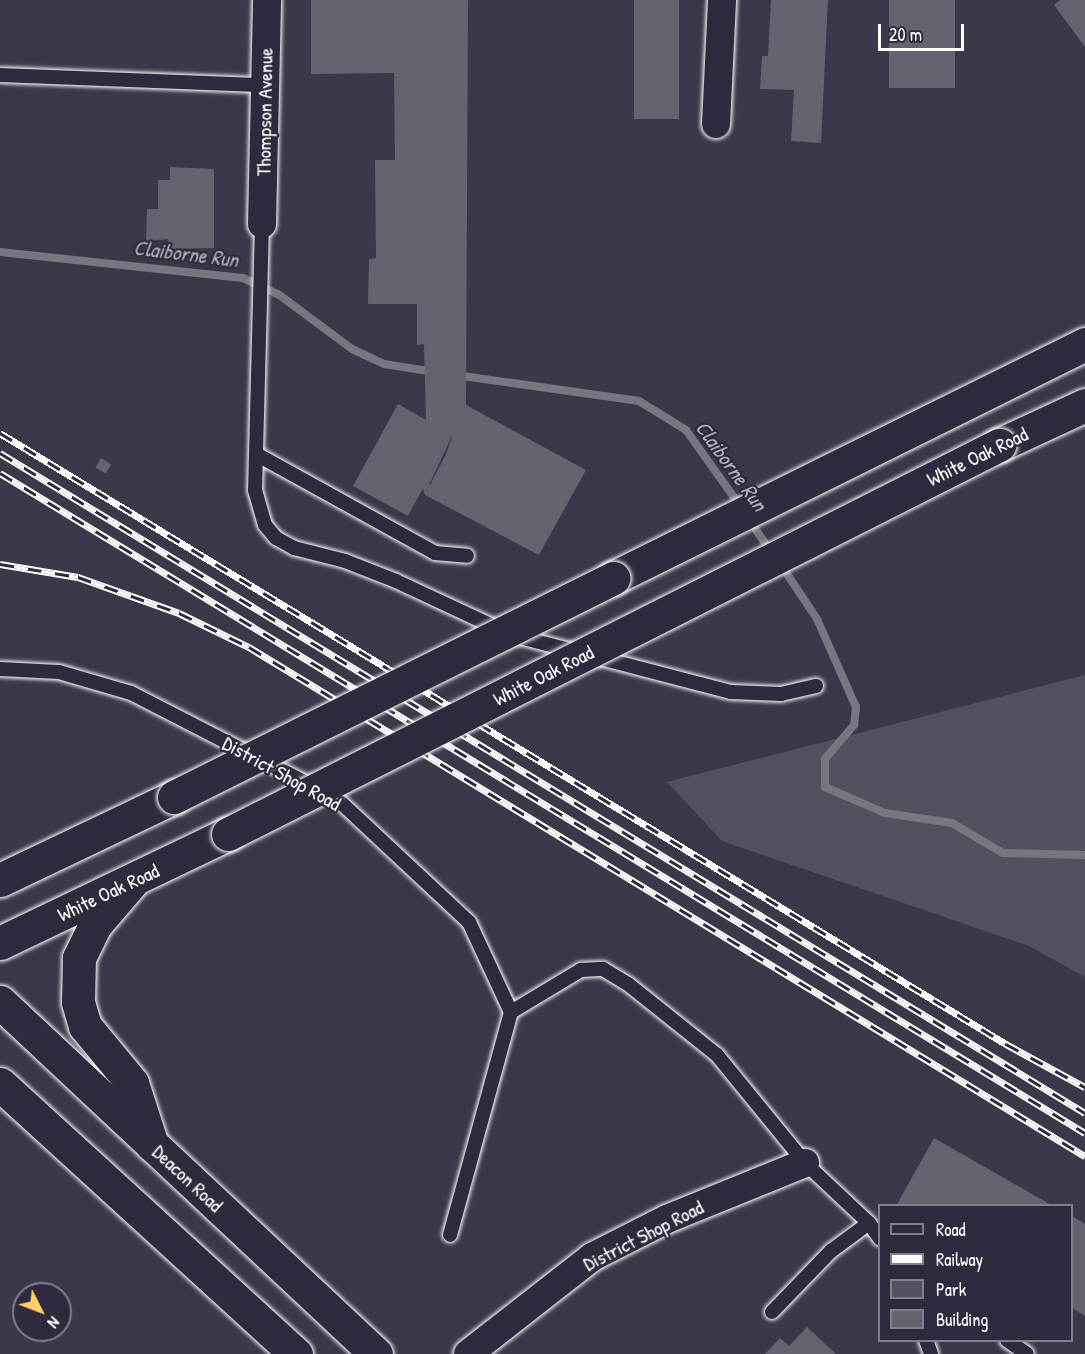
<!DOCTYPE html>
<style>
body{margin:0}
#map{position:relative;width:1085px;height:1354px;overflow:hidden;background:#3c3749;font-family:"Patrick Hand",sans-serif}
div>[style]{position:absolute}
.green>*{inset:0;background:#555060}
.stream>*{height:8px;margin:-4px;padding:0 4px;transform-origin:4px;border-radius:4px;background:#797682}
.building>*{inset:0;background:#666270;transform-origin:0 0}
.roads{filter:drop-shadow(0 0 2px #fff) drop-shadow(0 0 2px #fff)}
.lane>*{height:14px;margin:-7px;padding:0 7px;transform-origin:7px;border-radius:7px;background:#2f2a3d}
.street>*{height:28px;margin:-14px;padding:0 14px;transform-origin:14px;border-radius:14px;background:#2f2a3d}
.secondary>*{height:33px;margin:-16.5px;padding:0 16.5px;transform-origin:16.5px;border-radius:16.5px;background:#2f2a3d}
.primary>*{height:33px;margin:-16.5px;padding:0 16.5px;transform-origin:16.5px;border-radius:16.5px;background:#2f2a3d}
.rail>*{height:7px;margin-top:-3.5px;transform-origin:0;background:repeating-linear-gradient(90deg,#2f2a3d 0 14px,#fff 0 28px);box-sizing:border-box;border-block:2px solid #fff}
.bridges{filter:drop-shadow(0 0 2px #fff) drop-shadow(0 0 2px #fff)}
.primary-bridge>*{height:33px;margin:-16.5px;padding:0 16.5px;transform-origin:16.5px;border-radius:16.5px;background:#2f2a3d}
span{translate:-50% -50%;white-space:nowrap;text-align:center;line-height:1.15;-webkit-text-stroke:4.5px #2f2a3d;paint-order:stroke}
.street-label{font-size:20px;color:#fff}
.water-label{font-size:21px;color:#b5b4ba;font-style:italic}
.legend{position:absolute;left:878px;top:1204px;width:195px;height:138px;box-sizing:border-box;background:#2f2a3d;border:2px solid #827f8b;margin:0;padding:8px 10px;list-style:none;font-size:18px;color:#fff}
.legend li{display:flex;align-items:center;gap:12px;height:30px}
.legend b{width:30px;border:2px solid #827f8b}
.north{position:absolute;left:12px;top:1282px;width:60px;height:60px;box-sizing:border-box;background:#2f2a3d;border:2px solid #827f8b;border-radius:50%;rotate:132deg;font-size:16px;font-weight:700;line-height:24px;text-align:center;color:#fff}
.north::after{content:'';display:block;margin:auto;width:21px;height:27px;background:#ffd166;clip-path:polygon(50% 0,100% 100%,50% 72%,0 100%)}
.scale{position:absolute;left:878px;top:24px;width:86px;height:27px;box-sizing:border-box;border:3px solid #fff;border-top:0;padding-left:8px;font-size:18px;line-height:21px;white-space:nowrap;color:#fff;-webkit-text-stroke:4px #2f2a3d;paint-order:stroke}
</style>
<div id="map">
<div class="green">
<div style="clip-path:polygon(1085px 675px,1085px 977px,1029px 946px,722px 841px,667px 782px)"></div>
</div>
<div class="stream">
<div style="left:0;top:252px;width:244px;rotate:6.1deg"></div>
<div style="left:243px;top:278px;width:38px;rotate:25deg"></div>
<div style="left:278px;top:294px;width:92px;rotate:36.6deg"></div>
<div style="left:352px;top:349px;width:35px;rotate:25deg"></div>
<div style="left:384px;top:364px;width:51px;rotate:9.1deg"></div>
<div style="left:456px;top:375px;width:185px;rotate:8.1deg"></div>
<div style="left:639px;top:401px;width:55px;rotate:31.7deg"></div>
<div style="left:686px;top:430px;width:95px;rotate:54.5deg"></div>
<div style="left:748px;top:518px;width:41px;rotate:55.9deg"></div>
<div style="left:779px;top:562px;width:69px;rotate:56.3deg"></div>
<div style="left:817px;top:619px;width:96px;rotate:66.1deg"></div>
<div style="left:856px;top:707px;width:18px;rotate:96deg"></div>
<div style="left:854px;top:725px;width:45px;rotate:130.5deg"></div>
<div style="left:825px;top:759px;width:28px;rotate:90deg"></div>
<div style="left:825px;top:787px;width:65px;rotate:23.4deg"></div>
<div style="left:885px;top:813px;width:68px;rotate:8.5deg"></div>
<div style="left:952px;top:823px;width:59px;rotate:30.5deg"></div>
<div style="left:1003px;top:853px;width:82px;rotate:1.4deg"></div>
</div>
<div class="building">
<div style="clip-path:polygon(evenodd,311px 0,468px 0,466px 405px,586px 470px,539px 555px,425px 495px,423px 488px,408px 516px,353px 486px,398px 404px,426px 420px,424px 344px,417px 345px,417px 304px,368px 304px,369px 259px,376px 258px,375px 160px,395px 160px,394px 73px,311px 74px,311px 0,453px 434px,446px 454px,430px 485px,429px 485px,453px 434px)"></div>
<div style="left:634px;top:0;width:45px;height:119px"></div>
<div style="clip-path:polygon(771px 0,828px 0,821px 143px,791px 141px,794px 90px,760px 89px,762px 56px,768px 56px)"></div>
<div style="left:889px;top:0;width:66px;height:88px"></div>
<div style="clip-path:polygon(1060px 0,1085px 0,1085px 47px,1054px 5px)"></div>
<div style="clip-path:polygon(170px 167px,214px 169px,214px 248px,169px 249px,168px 239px,146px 241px,147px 209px,158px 209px,158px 180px,170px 180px)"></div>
<div style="left:101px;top:458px;width:12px;height:11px;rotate:31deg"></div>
<div style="clip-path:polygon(934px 1138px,1053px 1206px,896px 1206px)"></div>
<div style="clip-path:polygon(1072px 1216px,1085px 1224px,1085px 1316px,1072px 1308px)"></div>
<div style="clip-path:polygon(807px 1327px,836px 1354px,765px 1354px,780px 1338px,789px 1346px)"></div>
</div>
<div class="roads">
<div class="lane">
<div style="left:0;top:75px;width:264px;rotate:2.2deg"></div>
<div style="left:262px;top:224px;width:266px;rotate:91.5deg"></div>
<div style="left:255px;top:490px;width:36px;rotate:74deg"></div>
<div style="left:265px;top:525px;width:17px;rotate:50deg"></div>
<div style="left:276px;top:538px;width:21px;rotate:29deg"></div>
<div style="left:294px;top:548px;width:53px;rotate:14.3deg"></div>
<div style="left:345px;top:561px;width:55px;rotate:21.4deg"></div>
<div style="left:396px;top:581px;width:128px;rotate:25deg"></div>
<div style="left:512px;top:635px;width:226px;rotate:14.6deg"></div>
<div style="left:731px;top:692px;width:50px;rotate:2.3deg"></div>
<div style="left:781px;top:694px;width:36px;rotate:-13deg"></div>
<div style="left:256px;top:454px;width:205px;rotate:28.9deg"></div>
<div style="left:435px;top:553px;width:32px;rotate:5deg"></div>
<div style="left:0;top:669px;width:59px;rotate:2.9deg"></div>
<div style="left:59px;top:672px;width:75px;rotate:16.3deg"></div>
<div style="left:131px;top:693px;width:232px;rotate:27.2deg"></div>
<div style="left:337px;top:799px;width:180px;rotate:43deg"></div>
<div style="left:469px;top:922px;width:99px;rotate:65deg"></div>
<div style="left:511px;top:1012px;width:231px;rotate:105.3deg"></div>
<div style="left:511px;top:1012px;width:82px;rotate:-31deg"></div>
<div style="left:581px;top:970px;width:22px;rotate:-3deg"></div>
<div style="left:603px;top:969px;width:29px;rotate:31deg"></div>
<div style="left:628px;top:984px;width:114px;rotate:38.6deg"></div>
<div style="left:717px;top:1055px;width:139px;rotate:50.8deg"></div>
<div style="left:805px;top:1163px;width:88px;rotate:43.2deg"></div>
<div style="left:869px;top:1223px;width:19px;rotate:55deg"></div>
<div style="left:772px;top:1312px;width:85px;rotate:-46deg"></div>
<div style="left:831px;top:1251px;width:47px;rotate:-36.4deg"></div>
<div style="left:926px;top:1340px;width:15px;rotate:70deg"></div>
<div style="left:1007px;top:1340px;width:24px;rotate:35deg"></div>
</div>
<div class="street">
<div style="left:716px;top:124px;width:124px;rotate:-87.2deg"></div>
<div style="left:262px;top:224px;width:224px;rotate:-88.7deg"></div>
<div style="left:468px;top:1354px;width:157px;rotate:-38deg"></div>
<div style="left:592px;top:1257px;width:84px;rotate:-26.9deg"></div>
<div style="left:667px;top:1219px;width:149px;rotate:-22.1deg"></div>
</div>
<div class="secondary">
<div style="left:0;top:1002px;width:515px;rotate:43.11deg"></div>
<div style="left:0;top:1084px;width:401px;rotate:42.4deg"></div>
</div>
<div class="primary">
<div style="left:999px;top:445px;width:95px;rotate:-24.9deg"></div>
<div style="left:613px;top:578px;width:527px;rotate:-26.37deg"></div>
<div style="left:0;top:880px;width:193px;rotate:-25.5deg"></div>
<div style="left:131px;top:883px;width:55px;rotate:130.6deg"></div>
<div style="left:95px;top:925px;width:37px;rotate:116deg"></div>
<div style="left:79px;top:958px;width:44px;rotate:91.3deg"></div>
<div style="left:78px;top:1002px;width:25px;rotate:74deg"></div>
<div style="left:85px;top:1026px;width:74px;rotate:50.5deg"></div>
<div style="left:132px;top:1083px;width:65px;rotate:72.1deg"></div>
<div style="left:0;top:943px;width:253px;rotate:-25.6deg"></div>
</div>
</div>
<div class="rail">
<div style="left:0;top:433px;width:1177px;rotate:31.27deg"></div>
<div style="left:1006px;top:1044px;width:90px;rotate:28.6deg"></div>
<div style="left:0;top:453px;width:1270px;rotate:31.31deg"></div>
<div style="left:0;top:473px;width:1270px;rotate:31.31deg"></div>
<div style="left:0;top:564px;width:79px;rotate:9.5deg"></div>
<div style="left:78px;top:577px;width:107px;rotate:19.6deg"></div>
<div style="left:179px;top:613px;width:78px;rotate:25.9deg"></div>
<div style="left:249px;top:647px;width:979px;rotate:31.34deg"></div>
</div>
<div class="bridges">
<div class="primary-bridge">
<div style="left:174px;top:797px;width:491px;rotate:-26.5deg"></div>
<div style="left:228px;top:834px;width:864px;rotate:-26.77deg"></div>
</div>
</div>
<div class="street-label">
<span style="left:264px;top:112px;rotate:-89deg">Thompson Avenue</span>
<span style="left:977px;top:456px;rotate:-26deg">White Oak Road</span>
<span style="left:543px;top:675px;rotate:-27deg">White Oak Road</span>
<span style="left:282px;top:773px;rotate:29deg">District Shop Road</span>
<span style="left:108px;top:892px;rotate:-25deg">White Oak Road</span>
<span style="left:188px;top:1178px;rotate:43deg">Deacon Road</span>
<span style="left:643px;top:1235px;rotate:-27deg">District Shop Road</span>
</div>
<div class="water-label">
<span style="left:186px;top:254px;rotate:7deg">Claiborne Run</span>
<span style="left:731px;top:466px;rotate:54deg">Claiborne Run</span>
</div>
<ul class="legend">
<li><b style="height:8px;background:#2f2a3d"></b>Road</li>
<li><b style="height:8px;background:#fff"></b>Railway</li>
<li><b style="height:16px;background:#555060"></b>Park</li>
<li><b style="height:16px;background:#666270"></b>Building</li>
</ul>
<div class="north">N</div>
<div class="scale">20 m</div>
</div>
